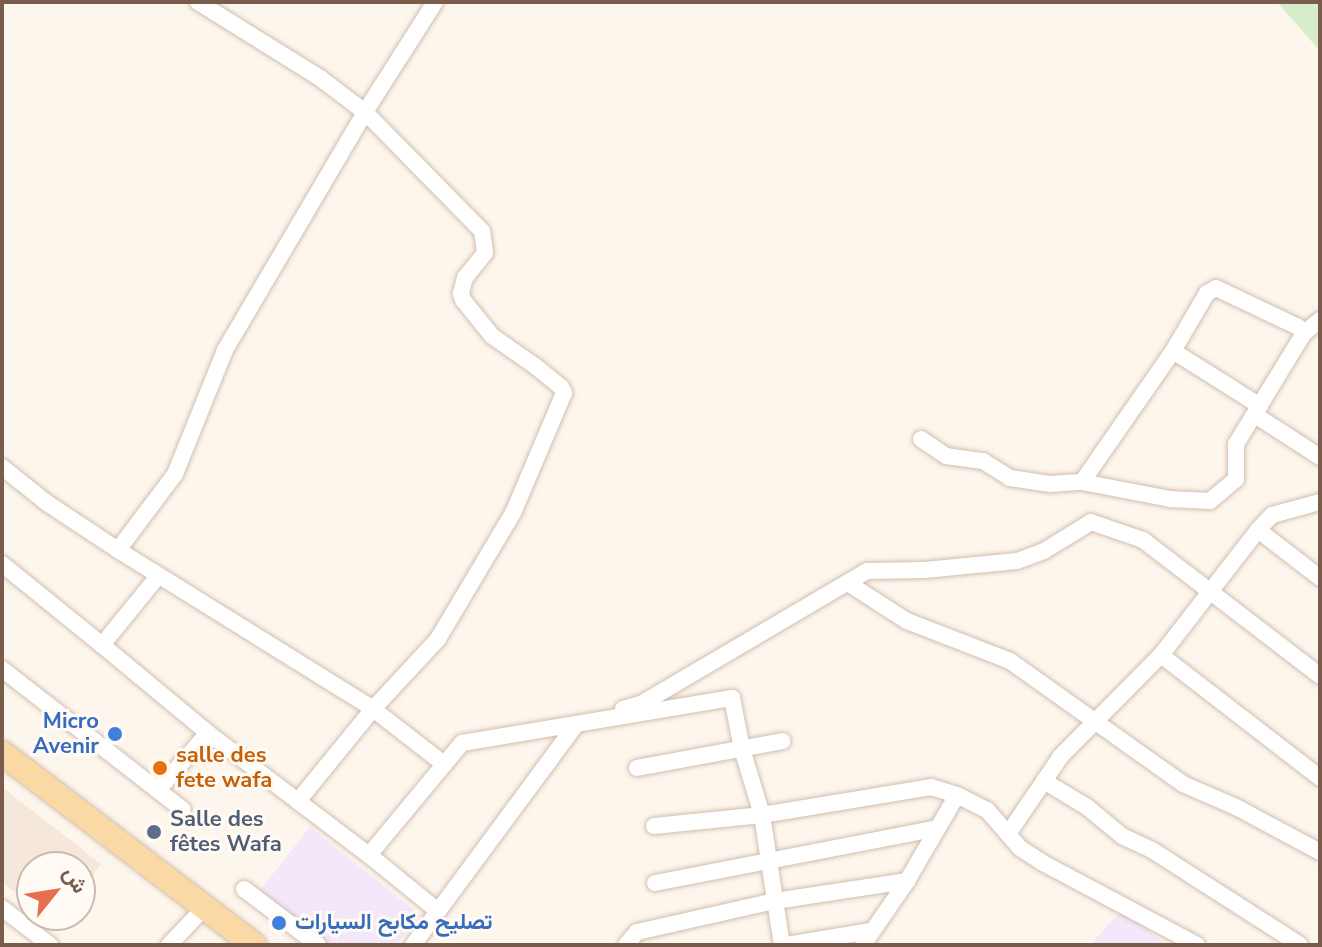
<!DOCTYPE html>
<meta charset="utf-8">
<style>
body{margin:0}
#map{position:relative;width:1322px;height:947px;overflow:hidden;background:#fdf6ec;font-family:"Nunito Sans",Vazirmatn,sans-serif}
div>[style]{position:absolute}
.residential>*{inset:0;background:#f5e8da}
.education>*{inset:0;background:#f3e8fa}
.green>*{inset:0;background:#d8ecc9}
.roads{filter:drop-shadow(0 0 2px #d1beb0) drop-shadow(0 0 2px #d1beb0)}
.minor>*{height:16px;margin:-8px;padding:0 8px;transform-origin:8px;border-radius:8px;background:#fff}
.primary>*{height:24px;margin:-12px;padding:0 12px;transform-origin:12px;border-radius:12px;background:#fbd9a5}
.dots>*{width:22px;height:22px;translate:-50% -50%;box-sizing:border-box;border:4px solid #fffaf3;border-radius:50%}
span{translate:-50% -50%;white-space:nowrap;text-align:center;line-height:1.15;-webkit-text-stroke:6px #fffaf3;paint-order:stroke}
.shop-label{font-size:22px;color:#366cbe;font-weight:700}
.right{translate:-100% -50%;text-align:right}
.left{translate:0 -50%;text-align:left}
.food-label{font-size:22px;color:#c56008;font-weight:700}
.service-label{font-size:22px;color:#4e5e75;font-weight:700}
.frame{position:absolute;inset:0;border:4px solid #7a5c4d;pointer-events:none}
.north{position:absolute;left:16px;top:851px;width:80px;height:80px;box-sizing:border-box;background:#fffaf3;border:2px solid #cabbb1;border-radius:50%;rotate:60deg;font-size:22px;font-weight:700;line-height:32px;text-align:center;color:#7a5c4d}
.north::after{content:'';display:block;margin:auto;width:28px;height:36px;background:#e76f51;clip-path:polygon(50% 0,100% 100%,50% 72%,0 100%)}
</style>
<div id="map">
<div class="residential">
<div style="clip-path:polygon(2px 787px,101px 864px,93px 875px,82px 866px,32px 867px,32px 895px,25px 900px,2px 882px)"></div>
</div>
<div class="education">
<div style="clip-path:polygon(310px 827px,420px 915px,396px 945px,329px 945px,260px 890px)"></div>
<div style="clip-path:polygon(1123px 909px,1166px 945px,1090px 945px)"></div>
</div>
<div class="green">
<div style="clip-path:polygon(1277px 2px,1320px 2px,1320px 51px)"></div>
</div>
<div class="roads">
<div class="minor">
<div style="left:198px;top:2px;width:144px;rotate:31.9deg"></div>
<div style="left:320px;top:78px;width:56px;rotate:37.1deg"></div>
<div style="left:365px;top:112px;width:167px;rotate:45.5deg"></div>
<div style="left:482px;top:231px;width:22px;rotate:82deg"></div>
<div style="left:485px;top:253px;width:32px;rotate:129deg"></div>
<div style="left:465px;top:278px;width:16px;rotate:105deg"></div>
<div style="left:461px;top:293px;width:7px;rotate:74deg"></div>
<div style="left:463px;top:300px;width:46px;rotate:51.1deg"></div>
<div style="left:492px;top:336px;width:52px;rotate:34.9deg"></div>
<div style="left:535px;top:366px;width:33px;rotate:39deg"></div>
<div style="left:561px;top:387px;width:7px;rotate:63deg"></div>
<div style="left:564px;top:393px;width:130px;rotate:113deg"></div>
<div style="left:513px;top:513px;width:147px;rotate:120.8deg"></div>
<div style="left:438px;top:639px;width:96px;rotate:132.9deg"></div>
<div style="left:373px;top:709px;width:90px;rotate:37.8deg"></div>
<div style="left:1173px;top:351px;width:103px;rotate:32.3deg"></div>
<div style="left:1255px;top:415px;width:77px;rotate:32.9deg"></div>
<div style="left:921px;top:439px;width:30px;rotate:34deg"></div>
<div style="left:946px;top:456px;width:37px;rotate:8deg"></div>
<div style="left:983px;top:461px;width:32px;rotate:32deg"></div>
<div style="left:1010px;top:478px;width:40px;rotate:8.5deg"></div>
<div style="left:1050px;top:484px;width:32px;rotate:-4deg"></div>
<div style="left:1082px;top:482px;width:90px;rotate:10.9deg"></div>
<div style="left:1170px;top:499px;width:40px;rotate:2.9deg"></div>
<div style="left:1210px;top:501px;width:34px;rotate:-40deg"></div>
<div style="left:1236px;top:479px;width:35px;rotate:-90deg"></div>
<div style="left:1236px;top:444px;width:130px;rotate:-58.5deg"></div>
<div style="left:1304px;top:333px;width:21px;rotate:-39deg"></div>
<div style="left:2px;top:467px;width:58px;rotate:38.7deg"></div>
<div style="left:47px;top:503px;width:85px;rotate:33.5deg"></div>
<div style="left:118px;top:550px;width:301px;rotate:31.9deg"></div>
<div style="left:373px;top:709px;width:119px;rotate:129.2deg"></div>
<div style="left:1082px;top:482px;width:160px;rotate:-55.2deg"></div>
<div style="left:1173px;top:351px;width:67px;rotate:-59.6deg"></div>
<div style="left:1207px;top:293px;width:10px;rotate:-29deg"></div>
<div style="left:1216px;top:288px;width:91px;rotate:25.4deg"></div>
<div style="left:1298px;top:327px;width:8px;rotate:45deg"></div>
<div style="left:1258px;top:530px;width:78px;rotate:37.7deg"></div>
<div style="left:118px;top:550px;width:95px;rotate:-53.1deg"></div>
<div style="left:175px;top:474px;width:134px;rotate:-68deg"></div>
<div style="left:225px;top:350px;width:276px;rotate:-59.5deg"></div>
<div style="left:365px;top:112px;width:130px;rotate:-57.5deg"></div>
<div style="left:2px;top:564px;width:129px;rotate:39deg"></div>
<div style="left:102px;top:645px;width:89px;rotate:-50.9deg"></div>
<div style="left:848px;top:583px;width:70px;rotate:32.8deg"></div>
<div style="left:907px;top:621px;width:110px;rotate:21.2deg"></div>
<div style="left:1010px;top:661px;width:212px;rotate:35.4deg"></div>
<div style="left:1183px;top:784px;width:58px;rotate:23.5deg"></div>
<div style="left:1236px;top:807px;width:95px;rotate:28.2deg"></div>
<div style="left:102px;top:645px;width:138px;rotate:39.7deg"></div>
<div style="left:1161px;top:655px;width:201px;rotate:37.7deg"></div>
<div style="left:2px;top:669px;width:229px;rotate:37.9deg"></div>
<div style="left:623px;top:709px;width:19px;rotate:-16deg"></div>
<div style="left:641px;top:704px;width:262px;rotate:-30.5deg"></div>
<div style="left:867px;top:571px;width:58px;rotate:-1deg"></div>
<div style="left:925px;top:570px;width:92px;rotate:-5.6deg"></div>
<div style="left:1017px;top:561px;width:29px;rotate:-20deg"></div>
<div style="left:1044px;top:551px;width:55px;rotate:-31.7deg"></div>
<div style="left:1091px;top:522px;width:55px;rotate:19.1deg"></div>
<div style="left:1143px;top:540px;width:223px;rotate:37.5deg"></div>
<div style="left:637px;top:768px;width:148px;rotate:-10.5deg"></div>
<div style="left:1044px;top:781px;width:50px;rotate:31.2deg"></div>
<div style="left:1087px;top:807px;width:45px;rotate:39.6deg"></div>
<div style="left:1122px;top:836px;width:33px;rotate:25deg"></div>
<div style="left:1152px;top:850px;width:176px;rotate:32.7deg"></div>
<div style="left:158px;top:790px;width:76px;rotate:-48.7deg"></div>
<div style="left:208px;top:733px;width:202px;rotate:37.2deg"></div>
<div style="left:369px;top:855px;width:146px;rotate:-50.3deg"></div>
<div style="left:462px;top:743px;width:274px;rotate:-9.5deg"></div>
<div style="left:732px;top:698px;width:52px;rotate:78.9deg"></div>
<div style="left:742px;top:749px;width:69px;rotate:73.1deg"></div>
<div style="left:762px;top:815px;width:132px;rotate:81.3deg"></div>
<div style="left:654px;top:826px;width:109px;rotate:-5.8deg"></div>
<div style="left:762px;top:815px;width:171px;rotate:-9.4deg"></div>
<div style="left:931px;top:787px;width:27px;rotate:17deg"></div>
<div style="left:1008px;top:834px;width:94px;rotate:-55.8deg"></div>
<div style="left:1061px;top:756px;width:142px;rotate:-45.3deg"></div>
<div style="left:1161px;top:655px;width:158px;rotate:-52.2deg"></div>
<div style="left:1258px;top:530px;width:21px;rotate:-47deg"></div>
<div style="left:1272px;top:515px;width:50px;rotate:-15.2deg"></div>
<div style="left:369px;top:855px;width:89px;rotate:39.1deg"></div>
<div style="left:655px;top:883px;width:288px;rotate:-11deg"></div>
<div style="left:244px;top:889px;width:93px;rotate:37.1deg"></div>
<div style="left:2px;top:908px;width:61px;rotate:37.6deg"></div>
<div style="left:169px;top:945px;width:51px;rotate:-46.6deg"></div>
<div style="left:413px;top:945px;width:274px;rotate:-53.5deg"></div>
<div style="left:626px;top:945px;width:17px;rotate:-50deg"></div>
<div style="left:637px;top:932px;width:141px;rotate:-12.7deg"></div>
<div style="left:775px;top:901px;width:134px;rotate:-8.6deg"></div>
<div style="left:787px;top:945px;width:85px;rotate:-9.5deg"></div>
<div style="left:863px;top:945px;width:78px;rotate:-55.5deg"></div>
<div style="left:907px;top:881px;width:99px;rotate:-59.8deg"></div>
<div style="left:957px;top:795px;width:34px;rotate:27deg"></div>
<div style="left:987px;top:810px;width:50px;rotate:49deg"></div>
<div style="left:1020px;top:848px;width:27px;rotate:33deg"></div>
<div style="left:1043px;top:863px;width:174px;rotate:28deg"></div>
</div>
<div class="primary">
<div style="left:2px;top:753px;width:317px;rotate:37.3deg"></div>
</div>
</div>
<div class="dots">
<div style="left:115px;top:734px;background:#3f7fe0"></div>
<div style="left:160px;top:768px;background:#e8710a"></div>
<div style="left:154px;top:832px;background:#5c6f8a"></div>
<div style="left:279px;top:923px;background:#3f7fe0"></div>
</div>
<div class="shop-label">
<span class="right" style="left:99px;top:734px">Micro<br>Avenir</span>
<span class="left" style="left:295px;top:923px">تصليح مكابح السيارات</span>
</div>
<div class="food-label">
<span class="left" style="left:176px;top:768px">salle des<br>fete wafa</span>
</div>
<div class="service-label">
<span class="left" style="left:170px;top:832px">Salle des<br>fêtes Wafa</span>
</div>
<div class="frame"></div>
<div class="north">ش</div>
</div>
